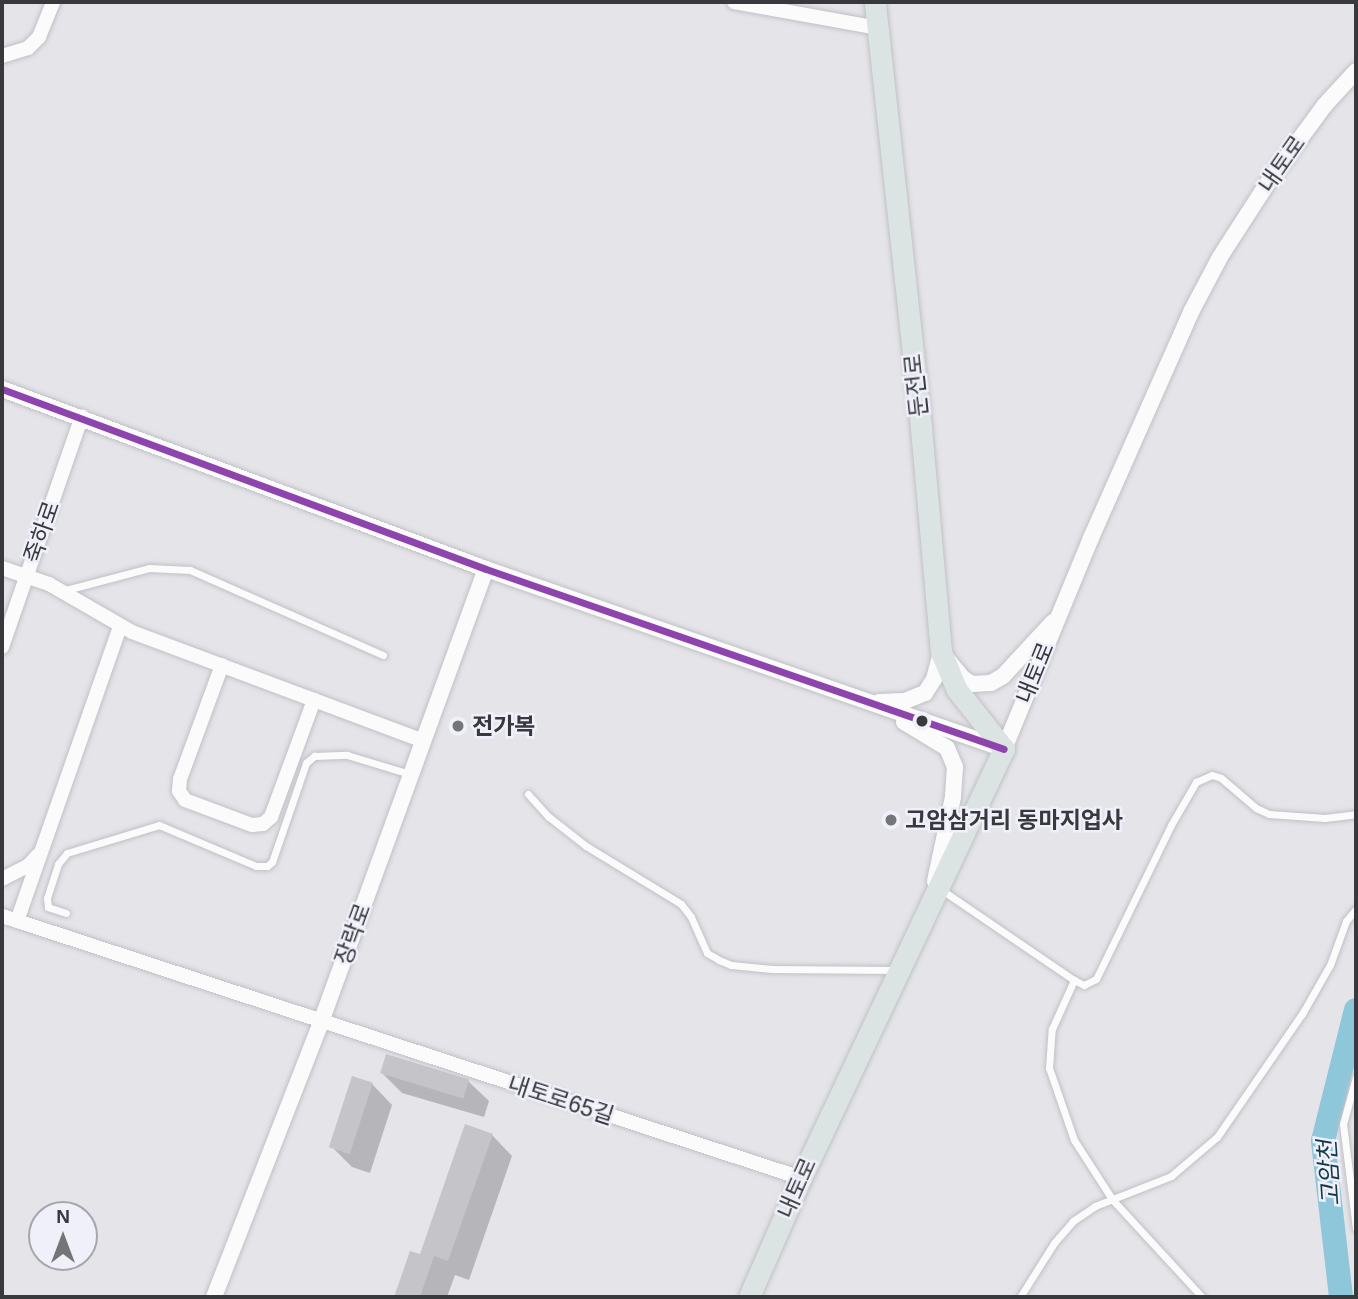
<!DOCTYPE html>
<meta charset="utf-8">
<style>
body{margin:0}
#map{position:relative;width:1358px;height:1299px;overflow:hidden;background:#e4e4e9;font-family:Arial,"Noto Sans KR",sans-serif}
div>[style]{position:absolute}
.shadow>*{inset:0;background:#0003}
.river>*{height:24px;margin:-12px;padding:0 12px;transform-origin:12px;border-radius:12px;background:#8fc7da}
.building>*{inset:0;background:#c5c5c9;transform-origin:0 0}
.roads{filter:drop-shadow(0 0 2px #c0c1c5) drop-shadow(0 0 2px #c0c1c5)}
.service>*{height:7px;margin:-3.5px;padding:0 3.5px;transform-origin:3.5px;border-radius:3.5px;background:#fbfbfc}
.minor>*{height:14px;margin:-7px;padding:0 7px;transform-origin:7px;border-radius:7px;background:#fbfbfc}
.tertiary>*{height:16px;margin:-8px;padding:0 8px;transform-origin:8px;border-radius:8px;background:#fbfbfc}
.primary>*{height:21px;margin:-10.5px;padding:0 10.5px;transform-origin:10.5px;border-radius:10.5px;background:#dce4e3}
.bus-1>*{height:7px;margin:-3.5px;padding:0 3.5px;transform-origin:3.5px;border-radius:3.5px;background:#8e44ad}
.dots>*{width:19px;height:19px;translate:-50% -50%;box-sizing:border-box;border:4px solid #eff0f9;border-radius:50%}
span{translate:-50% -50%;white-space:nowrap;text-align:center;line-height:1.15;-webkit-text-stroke:5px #eff0f9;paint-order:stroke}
.street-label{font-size:23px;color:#38393c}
.poi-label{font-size:23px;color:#38393c;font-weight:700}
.left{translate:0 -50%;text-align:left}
.water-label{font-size:24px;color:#143945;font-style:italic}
.frame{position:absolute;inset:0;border:4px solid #38393c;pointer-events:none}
.north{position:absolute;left:28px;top:1201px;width:70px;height:70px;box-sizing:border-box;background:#eff0f9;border:2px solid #a6a7ad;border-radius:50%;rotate:0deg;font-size:19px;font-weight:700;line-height:28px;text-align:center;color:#38393c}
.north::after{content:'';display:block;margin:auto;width:24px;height:32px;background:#747579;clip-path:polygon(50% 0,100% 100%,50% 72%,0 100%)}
</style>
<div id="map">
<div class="shadow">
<div style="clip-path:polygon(382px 1073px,468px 1081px,489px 1101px,484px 1117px,402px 1093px)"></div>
<div style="clip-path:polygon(372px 1084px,392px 1105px,370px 1173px,352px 1167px,331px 1146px)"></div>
<div style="clip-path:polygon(492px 1135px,512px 1156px,469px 1280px,455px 1275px,447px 1297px,396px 1297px,411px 1253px,421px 1257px)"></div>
</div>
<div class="river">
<div style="left:1341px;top:1297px;width:157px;rotate:-96.6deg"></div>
<div style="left:1323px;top:1141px;width:135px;rotate:-75.9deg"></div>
</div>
<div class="building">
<div style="left:386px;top:1054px;width:87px;height:20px;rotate:17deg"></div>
<div style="left:352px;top:1076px;width:22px;height:75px;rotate:18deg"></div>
<div style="clip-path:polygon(465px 1124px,493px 1134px,448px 1261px,434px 1256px,420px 1297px,394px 1297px,410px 1251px,420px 1254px)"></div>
</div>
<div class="roads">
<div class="service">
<div style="left:62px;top:591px;width:90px;rotate:-14.8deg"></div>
<div style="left:149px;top:568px;width:41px;rotate:2.8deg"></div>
<div style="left:190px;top:570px;width:211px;rotate:23.8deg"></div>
<div style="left:528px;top:794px;width:31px;rotate:48deg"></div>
<div style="left:549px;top:817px;width:47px;rotate:38.1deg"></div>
<div style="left:586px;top:846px;width:111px;rotate:31.4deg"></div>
<div style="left:681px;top:904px;width:16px;rotate:52deg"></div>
<div style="left:691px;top:917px;width:39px;rotate:66deg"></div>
<div style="left:707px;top:953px;width:14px;rotate:30deg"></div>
<div style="left:719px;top:960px;width:13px;rotate:23deg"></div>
<div style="left:731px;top:965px;width:41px;rotate:5.6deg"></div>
<div style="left:772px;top:969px;width:123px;rotate:0.5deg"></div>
<div style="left:939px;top:888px;width:163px;rotate:34.3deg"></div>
<div style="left:66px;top:913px;width:19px;rotate:-162deg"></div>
<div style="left:48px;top:907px;width:9px;rotate:-96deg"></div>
<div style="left:47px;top:898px;width:36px;rotate:-72deg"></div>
<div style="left:58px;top:864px;width:14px;rotate:-51deg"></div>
<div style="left:67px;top:853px;width:96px;rotate:-16.9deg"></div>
<div style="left:159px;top:825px;width:105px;rotate:22.9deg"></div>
<div style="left:256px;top:866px;width:11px"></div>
<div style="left:267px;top:866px;width:6px;rotate:-39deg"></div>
<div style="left:272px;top:862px;width:105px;rotate:-71deg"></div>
<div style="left:306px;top:763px;width:11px;rotate:-41deg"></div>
<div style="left:314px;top:756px;width:33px;rotate:-2deg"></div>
<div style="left:347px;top:755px;width:66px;rotate:16.8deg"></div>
<div style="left:1356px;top:1077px;width:49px;rotate:105.5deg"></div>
<div style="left:1343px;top:1124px;width:105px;rotate:82.9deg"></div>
<div style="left:1020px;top:1297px;width:64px;rotate:-57.8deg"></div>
<div style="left:1054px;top:1243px;width:29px;rotate:-49deg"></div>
<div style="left:1073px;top:1221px;width:27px;rotate:-34deg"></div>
<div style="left:1095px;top:1206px;width:82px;rotate:-21.5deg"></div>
<div style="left:1171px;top:1176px;width:60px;rotate:-40.3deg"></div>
<div style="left:1217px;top:1137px;width:150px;rotate:-55.4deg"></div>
<div style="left:1302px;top:1014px;width:56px;rotate:-60.3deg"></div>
<div style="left:1330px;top:965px;width:47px;rotate:-70deg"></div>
<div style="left:1346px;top:921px;width:16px;rotate:-50deg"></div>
<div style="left:1202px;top:1297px;width:133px;rotate:-132.6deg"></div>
<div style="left:1112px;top:1199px;width:70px;rotate:-122.8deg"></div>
<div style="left:1074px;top:1140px;width:76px;rotate:-109.1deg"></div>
<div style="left:1049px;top:1068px;width:39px;rotate:-86deg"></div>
<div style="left:1052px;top:1029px;width:54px;rotate:-65.8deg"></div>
<div style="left:1074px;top:980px;width:11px;rotate:27deg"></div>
<div style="left:1084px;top:985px;width:13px;rotate:-27deg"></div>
<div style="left:1096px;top:979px;width:171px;rotate:-64deg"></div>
<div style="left:1171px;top:825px;width:50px;rotate:-59.8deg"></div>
<div style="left:1196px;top:782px;width:17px;rotate:-24deg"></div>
<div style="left:1212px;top:775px;width:9px;rotate:18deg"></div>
<div style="left:1221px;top:778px;width:46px;rotate:40.6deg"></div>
<div style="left:1256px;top:808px;width:14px;rotate:25deg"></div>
<div style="left:1269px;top:814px;width:56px;rotate:4.1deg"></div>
<div style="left:1325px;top:818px;width:31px;rotate:-7deg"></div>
</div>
<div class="minor">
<div style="left:734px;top:2px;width:146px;rotate:10.2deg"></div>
<div style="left:2px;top:56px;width:27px;rotate:-17deg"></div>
<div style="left:28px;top:48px;width:16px;rotate:-45deg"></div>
<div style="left:39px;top:37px;width:38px;rotate:-68deg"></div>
<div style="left:2px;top:568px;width:50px;rotate:18.8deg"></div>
<div style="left:49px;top:584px;width:96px;rotate:30deg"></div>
<div style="left:132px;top:632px;width:311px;rotate:20.5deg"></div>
<div style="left:2px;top:647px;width:244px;rotate:-70.9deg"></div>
<div style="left:222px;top:665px;width:121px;rotate:110.2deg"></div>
<div style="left:180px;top:779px;width:12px;rotate:95deg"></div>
<div style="left:179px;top:791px;width:11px;rotate:56deg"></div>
<div style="left:185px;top:800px;width:72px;rotate:20.5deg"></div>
<div style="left:252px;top:825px;width:11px;rotate:-5deg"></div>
<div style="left:263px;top:824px;width:11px;rotate:-41deg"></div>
<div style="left:271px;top:817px;width:125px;rotate:-69.8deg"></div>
<div style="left:2px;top:879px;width:30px;rotate:-27deg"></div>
<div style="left:29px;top:865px;width:13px;rotate:-48deg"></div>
<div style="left:2px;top:916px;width:841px;rotate:18.15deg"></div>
<div style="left:17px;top:921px;width:312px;rotate:-70.7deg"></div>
</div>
<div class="tertiary">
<div style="left:2px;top:389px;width:516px;rotate:20.4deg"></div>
<div style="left:486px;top:569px;width:548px;rotate:19.16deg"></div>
<div style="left:1004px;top:749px;width:228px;rotate:-67.6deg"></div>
<div style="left:1091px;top:538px;width:247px;rotate:-66.1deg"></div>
<div style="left:1191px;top:312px;width:62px;rotate:-62.2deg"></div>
<div style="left:1220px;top:257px;width:90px;rotate:-57.2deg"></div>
<div style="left:1269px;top:181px;width:93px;rotate:-53.7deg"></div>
<div style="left:1324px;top:106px;width:47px;rotate:-47.6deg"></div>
<div style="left:879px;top:702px;width:26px;rotate:-2deg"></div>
<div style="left:905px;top:701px;width:22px;rotate:-22deg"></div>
<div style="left:925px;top:693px;width:17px;rotate:-57deg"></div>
<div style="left:934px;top:679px;width:28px;rotate:-75deg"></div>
<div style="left:941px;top:652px;width:35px;rotate:50deg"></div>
<div style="left:964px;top:679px;width:9px;rotate:32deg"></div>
<div style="left:972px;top:684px;width:19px;rotate:-3deg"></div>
<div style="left:991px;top:683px;width:14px;rotate:-30deg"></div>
<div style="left:1003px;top:676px;width:74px;rotate:-47.2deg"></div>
<div style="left:904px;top:722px;width:50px;rotate:31.2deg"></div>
<div style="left:947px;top:748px;width:21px;rotate:67deg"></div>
<div style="left:955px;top:767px;width:30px;rotate:94deg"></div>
<div style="left:953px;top:797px;width:86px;rotate:102.1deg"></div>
<div style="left:214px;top:1297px;width:295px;rotate:-68.7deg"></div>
<div style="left:321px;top:1022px;width:482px;rotate:-70deg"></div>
</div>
<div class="primary">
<div style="left:749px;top:1297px;width:130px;rotate:-66.4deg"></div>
<div style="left:801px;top:1178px;width:475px;rotate:-64.7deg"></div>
<div style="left:1004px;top:749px;width:75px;rotate:-128.5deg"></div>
<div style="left:957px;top:690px;width:41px;rotate:-112.8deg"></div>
<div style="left:941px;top:652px;width:226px;rotate:-95.1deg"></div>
<div style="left:921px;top:427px;width:427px;rotate:-96.2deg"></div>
</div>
</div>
<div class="bus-1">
<div style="left:2px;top:389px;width:516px;rotate:20.4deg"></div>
<div style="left:486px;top:569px;width:548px;rotate:19.16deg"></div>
</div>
<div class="dots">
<div style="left:922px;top:721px;background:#38393c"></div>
<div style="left:458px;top:726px;background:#747579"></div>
<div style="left:891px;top:820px;background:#747579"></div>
</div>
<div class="street-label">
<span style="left:1282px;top:164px;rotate:-55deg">내토로</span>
<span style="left:916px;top:385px;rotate:-96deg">둔전로</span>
<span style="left:42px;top:532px;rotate:-71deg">죽하로</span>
<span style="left:1035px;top:673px;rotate:-68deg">내토로</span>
<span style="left:353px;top:934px;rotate:-70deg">장락로</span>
<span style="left:561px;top:1100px;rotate:18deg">내토로65길</span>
<span style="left:797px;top:1188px;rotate:-66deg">내토로</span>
</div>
<div class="poi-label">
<span class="left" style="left:472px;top:726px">전가복</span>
<span class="left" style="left:905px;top:820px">고암삼거리 동마지업사</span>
</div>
<div class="water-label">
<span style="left:1329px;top:1173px;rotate:-94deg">고암천</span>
</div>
<div class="frame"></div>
<div class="north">N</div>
</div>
